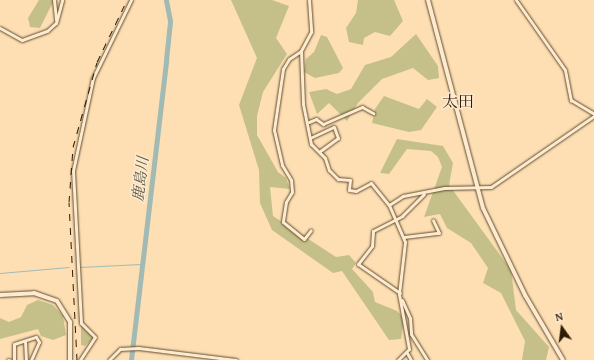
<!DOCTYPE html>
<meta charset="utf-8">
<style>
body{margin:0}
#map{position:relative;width:594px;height:360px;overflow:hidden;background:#fddfb3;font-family:"Gentium Book Plus","Noto Serif JP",serif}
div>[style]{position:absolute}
.green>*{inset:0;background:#c5c089}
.stream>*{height:1px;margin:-0.5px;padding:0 0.5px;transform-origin:0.5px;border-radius:0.5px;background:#a1bbb4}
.river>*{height:4.5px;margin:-2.25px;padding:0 2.25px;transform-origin:2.25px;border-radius:2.25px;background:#a1bbb4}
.roads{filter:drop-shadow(0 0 1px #614d31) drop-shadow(0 0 1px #614d31)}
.minor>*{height:3px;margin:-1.5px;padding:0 1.5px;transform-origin:1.5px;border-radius:1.5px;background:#feeace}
.tertiary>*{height:4px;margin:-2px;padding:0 2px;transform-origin:2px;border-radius:2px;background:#feeace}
.rail>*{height:1px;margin-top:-0.5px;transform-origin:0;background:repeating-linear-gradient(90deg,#2d1c06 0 7px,transparent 0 14px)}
span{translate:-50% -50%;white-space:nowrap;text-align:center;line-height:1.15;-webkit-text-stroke:3px #feeace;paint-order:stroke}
.water-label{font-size:15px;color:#565443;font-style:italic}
.quarter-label{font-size:16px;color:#2d1c06}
.north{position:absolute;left:542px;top:308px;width:40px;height:40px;-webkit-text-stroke:3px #feeace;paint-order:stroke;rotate:346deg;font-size:11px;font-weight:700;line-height:16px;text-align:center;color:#2d1c06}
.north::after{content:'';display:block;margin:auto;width:14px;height:18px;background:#2d1c06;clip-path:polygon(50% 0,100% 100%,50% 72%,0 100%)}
</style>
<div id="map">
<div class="green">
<div style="clip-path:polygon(39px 0,54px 0,40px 28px,30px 27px,28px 18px)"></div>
<div style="clip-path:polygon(231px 0,272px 0,289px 6px,276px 38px,287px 54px,263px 92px,257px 116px,257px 135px,278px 172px,286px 178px,290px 189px,270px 187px,273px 216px,336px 257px,349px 255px,356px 263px,352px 269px,373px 292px,375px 302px,397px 311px,404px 318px,401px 339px,389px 340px,342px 271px,333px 273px,272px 230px,260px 203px,259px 170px,239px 105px,257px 58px)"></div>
<div style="clip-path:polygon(358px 0,394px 0,403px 21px,390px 36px,375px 32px,364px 38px,363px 45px,349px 42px,346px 28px,356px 13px)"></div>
<div style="clip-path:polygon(416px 34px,438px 66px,439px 78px,428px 80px,413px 68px,382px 79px,358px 103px,347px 121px,329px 103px,317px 114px,309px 92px,326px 89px,337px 94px,351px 89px,365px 65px,391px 57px)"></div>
<div style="clip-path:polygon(321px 35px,327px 37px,343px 68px,339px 73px,315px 78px,304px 72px,306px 59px,314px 52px)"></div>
<div style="clip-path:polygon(384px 96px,419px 109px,427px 99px,437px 107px,421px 130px,409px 132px,372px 123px,375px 109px)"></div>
<div style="clip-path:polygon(397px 139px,443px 146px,453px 163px,449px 185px,511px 270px,516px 310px,549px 347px,546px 360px,522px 360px,525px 341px,501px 293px,483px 283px,488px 268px,471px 243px,447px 228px,440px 214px,424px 217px,442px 167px,438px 157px,431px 151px,407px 149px,389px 174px,380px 173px)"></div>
<div style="clip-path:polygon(38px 300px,53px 305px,63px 316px,66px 335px,53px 340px,41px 336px,38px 329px,0 339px,0 318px,9px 322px,21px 317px,27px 305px)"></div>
<div style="clip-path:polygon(81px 326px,94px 337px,85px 346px,81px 345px)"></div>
</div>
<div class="stream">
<div style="left:79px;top:267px;width:62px;rotate:-2.8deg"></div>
<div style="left:0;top:273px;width:69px;rotate:-5deg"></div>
</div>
<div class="river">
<div style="left:131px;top:360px;width:302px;rotate:-83.3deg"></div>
<div style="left:166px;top:60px;width:39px;rotate:-84deg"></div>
<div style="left:170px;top:21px;width:21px;rotate:-101deg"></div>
</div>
<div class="roads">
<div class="minor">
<div style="left:54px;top:0;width:20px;rotate:84deg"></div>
<div style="left:309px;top:0;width:32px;rotate:86deg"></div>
<div style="left:311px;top:32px;width:21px;rotate:118deg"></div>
<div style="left:301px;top:51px;width:53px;rotate:87.8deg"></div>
<div style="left:303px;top:104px;width:41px;rotate:78.7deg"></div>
<div style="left:311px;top:144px;width:20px;rotate:45deg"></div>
<div style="left:325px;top:158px;width:13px;rotate:72deg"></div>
<div style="left:329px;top:170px;width:13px;rotate:45deg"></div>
<div style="left:338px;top:179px;width:12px;rotate:5deg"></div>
<div style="left:350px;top:180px;width:10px;rotate:96deg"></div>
<div style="left:349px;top:190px;width:7px;rotate:8deg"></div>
<div style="left:356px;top:191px;width:17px;rotate:-28deg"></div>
<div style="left:371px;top:183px;width:28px;rotate:51deg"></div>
<div style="left:389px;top:205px;width:17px;rotate:-33deg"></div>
<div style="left:403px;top:196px;width:42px;rotate:-11deg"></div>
<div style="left:444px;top:188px;width:47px;rotate:-1.2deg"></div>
<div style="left:491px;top:187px;width:125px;rotate:-34.6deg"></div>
<div style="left:516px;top:0;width:85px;rotate:55deg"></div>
<div style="left:565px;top:70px;width:31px;rotate:79deg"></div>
<div style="left:571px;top:100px;width:27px;rotate:31deg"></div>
<div style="left:0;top:28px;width:25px;rotate:29deg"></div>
<div style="left:22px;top:40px;width:27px;rotate:-20deg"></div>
<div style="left:47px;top:31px;width:12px;rotate:-42deg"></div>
<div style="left:56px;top:23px;width:24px;rotate:-75deg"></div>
<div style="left:301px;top:51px;width:14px;rotate:146deg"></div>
<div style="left:289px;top:59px;width:12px;rotate:121deg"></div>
<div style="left:283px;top:69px;width:62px;rotate:98.4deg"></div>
<div style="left:274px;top:130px;width:36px;rotate:77deg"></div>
<div style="left:282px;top:165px;width:17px;rotate:59deg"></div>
<div style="left:291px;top:180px;width:12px;rotate:85deg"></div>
<div style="left:292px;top:192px;width:12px;rotate:121deg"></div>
<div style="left:286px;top:202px;width:20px;rotate:99deg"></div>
<div style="left:283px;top:222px;width:27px;rotate:39deg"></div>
<div style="left:304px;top:239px;width:11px;rotate:-52deg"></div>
<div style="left:309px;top:122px;width:8px;rotate:-23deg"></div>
<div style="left:316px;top:119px;width:9px;rotate:36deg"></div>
<div style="left:323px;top:124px;width:43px;rotate:-23.6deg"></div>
<div style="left:362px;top:107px;width:13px;rotate:29deg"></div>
<div style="left:310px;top:138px;width:26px;rotate:-25deg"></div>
<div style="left:334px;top:127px;width:12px;rotate:70deg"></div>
<div style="left:338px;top:138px;width:22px;rotate:144deg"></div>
<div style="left:389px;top:205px;width:40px;rotate:66.6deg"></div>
<div style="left:405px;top:242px;width:52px;rotate:96.6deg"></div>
<div style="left:399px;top:294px;width:56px;rotate:79.7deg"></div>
<div style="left:409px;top:349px;width:16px;rotate:135deg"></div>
<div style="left:404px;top:237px;width:35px;rotate:-7deg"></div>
<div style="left:439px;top:233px;width:14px;rotate:-115deg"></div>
<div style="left:358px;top:264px;width:23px;rotate:-52deg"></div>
<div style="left:372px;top:246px;width:15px;rotate:-86deg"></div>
<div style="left:373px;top:231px;width:33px;rotate:-27deg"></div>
<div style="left:402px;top:216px;width:31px;rotate:-45deg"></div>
<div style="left:358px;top:264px;width:51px;rotate:34.6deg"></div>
<div style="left:402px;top:300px;width:20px;rotate:66deg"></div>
<div style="left:410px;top:318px;width:16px;rotate:86deg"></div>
<div style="left:411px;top:334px;width:31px;rotate:58deg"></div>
<div style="left:25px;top:341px;width:19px;rotate:87deg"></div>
<div style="left:407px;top:353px;width:8px;rotate:60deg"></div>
<div style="left:8px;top:360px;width:1px"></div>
<div style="left:14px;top:360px;width:16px;rotate:-90deg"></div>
<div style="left:14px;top:344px;width:23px;rotate:-18deg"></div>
<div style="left:36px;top:337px;width:6px;rotate:59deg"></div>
<div style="left:39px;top:342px;width:20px;rotate:114deg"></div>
<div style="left:80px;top:360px;width:27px;rotate:-57deg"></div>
<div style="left:95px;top:337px;width:20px;rotate:-135deg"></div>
<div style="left:81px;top:323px;width:152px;rotate:-93deg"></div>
<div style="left:73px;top:171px;width:95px;rotate:-77.9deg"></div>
<div style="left:93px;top:78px;width:87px;rotate:-64deg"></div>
<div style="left:109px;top:360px;width:16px;rotate:-45deg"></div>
<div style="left:120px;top:349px;width:18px;rotate:-3deg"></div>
<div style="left:138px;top:348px;width:99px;rotate:7deg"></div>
</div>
<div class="tertiary">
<div style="left:428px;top:0;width:215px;rotate:75.2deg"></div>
<div style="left:483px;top:208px;width:97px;rotate:64.2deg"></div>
<div style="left:525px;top:295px;width:75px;rotate:59.7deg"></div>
<div style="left:0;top:295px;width:34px;rotate:-3deg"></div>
<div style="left:34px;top:293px;width:24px;rotate:19deg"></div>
<div style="left:57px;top:301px;width:25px;rotate:58deg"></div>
<div style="left:70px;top:322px;width:38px;rotate:90deg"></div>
</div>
</div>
<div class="rail">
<div style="left:77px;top:360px;width:158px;rotate:-92.9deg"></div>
<div style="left:69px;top:202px;width:55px;rotate:-85.8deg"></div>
<div style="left:73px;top:147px;width:88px;rotate:-74.2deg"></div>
<div style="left:97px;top:62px;width:69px;rotate:-64.2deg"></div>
</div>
<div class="water-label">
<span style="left:140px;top:179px;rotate:-83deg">鹿島川</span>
</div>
<div class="quarter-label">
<span style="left:458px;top:101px">太田</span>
</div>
<div class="north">N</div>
</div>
